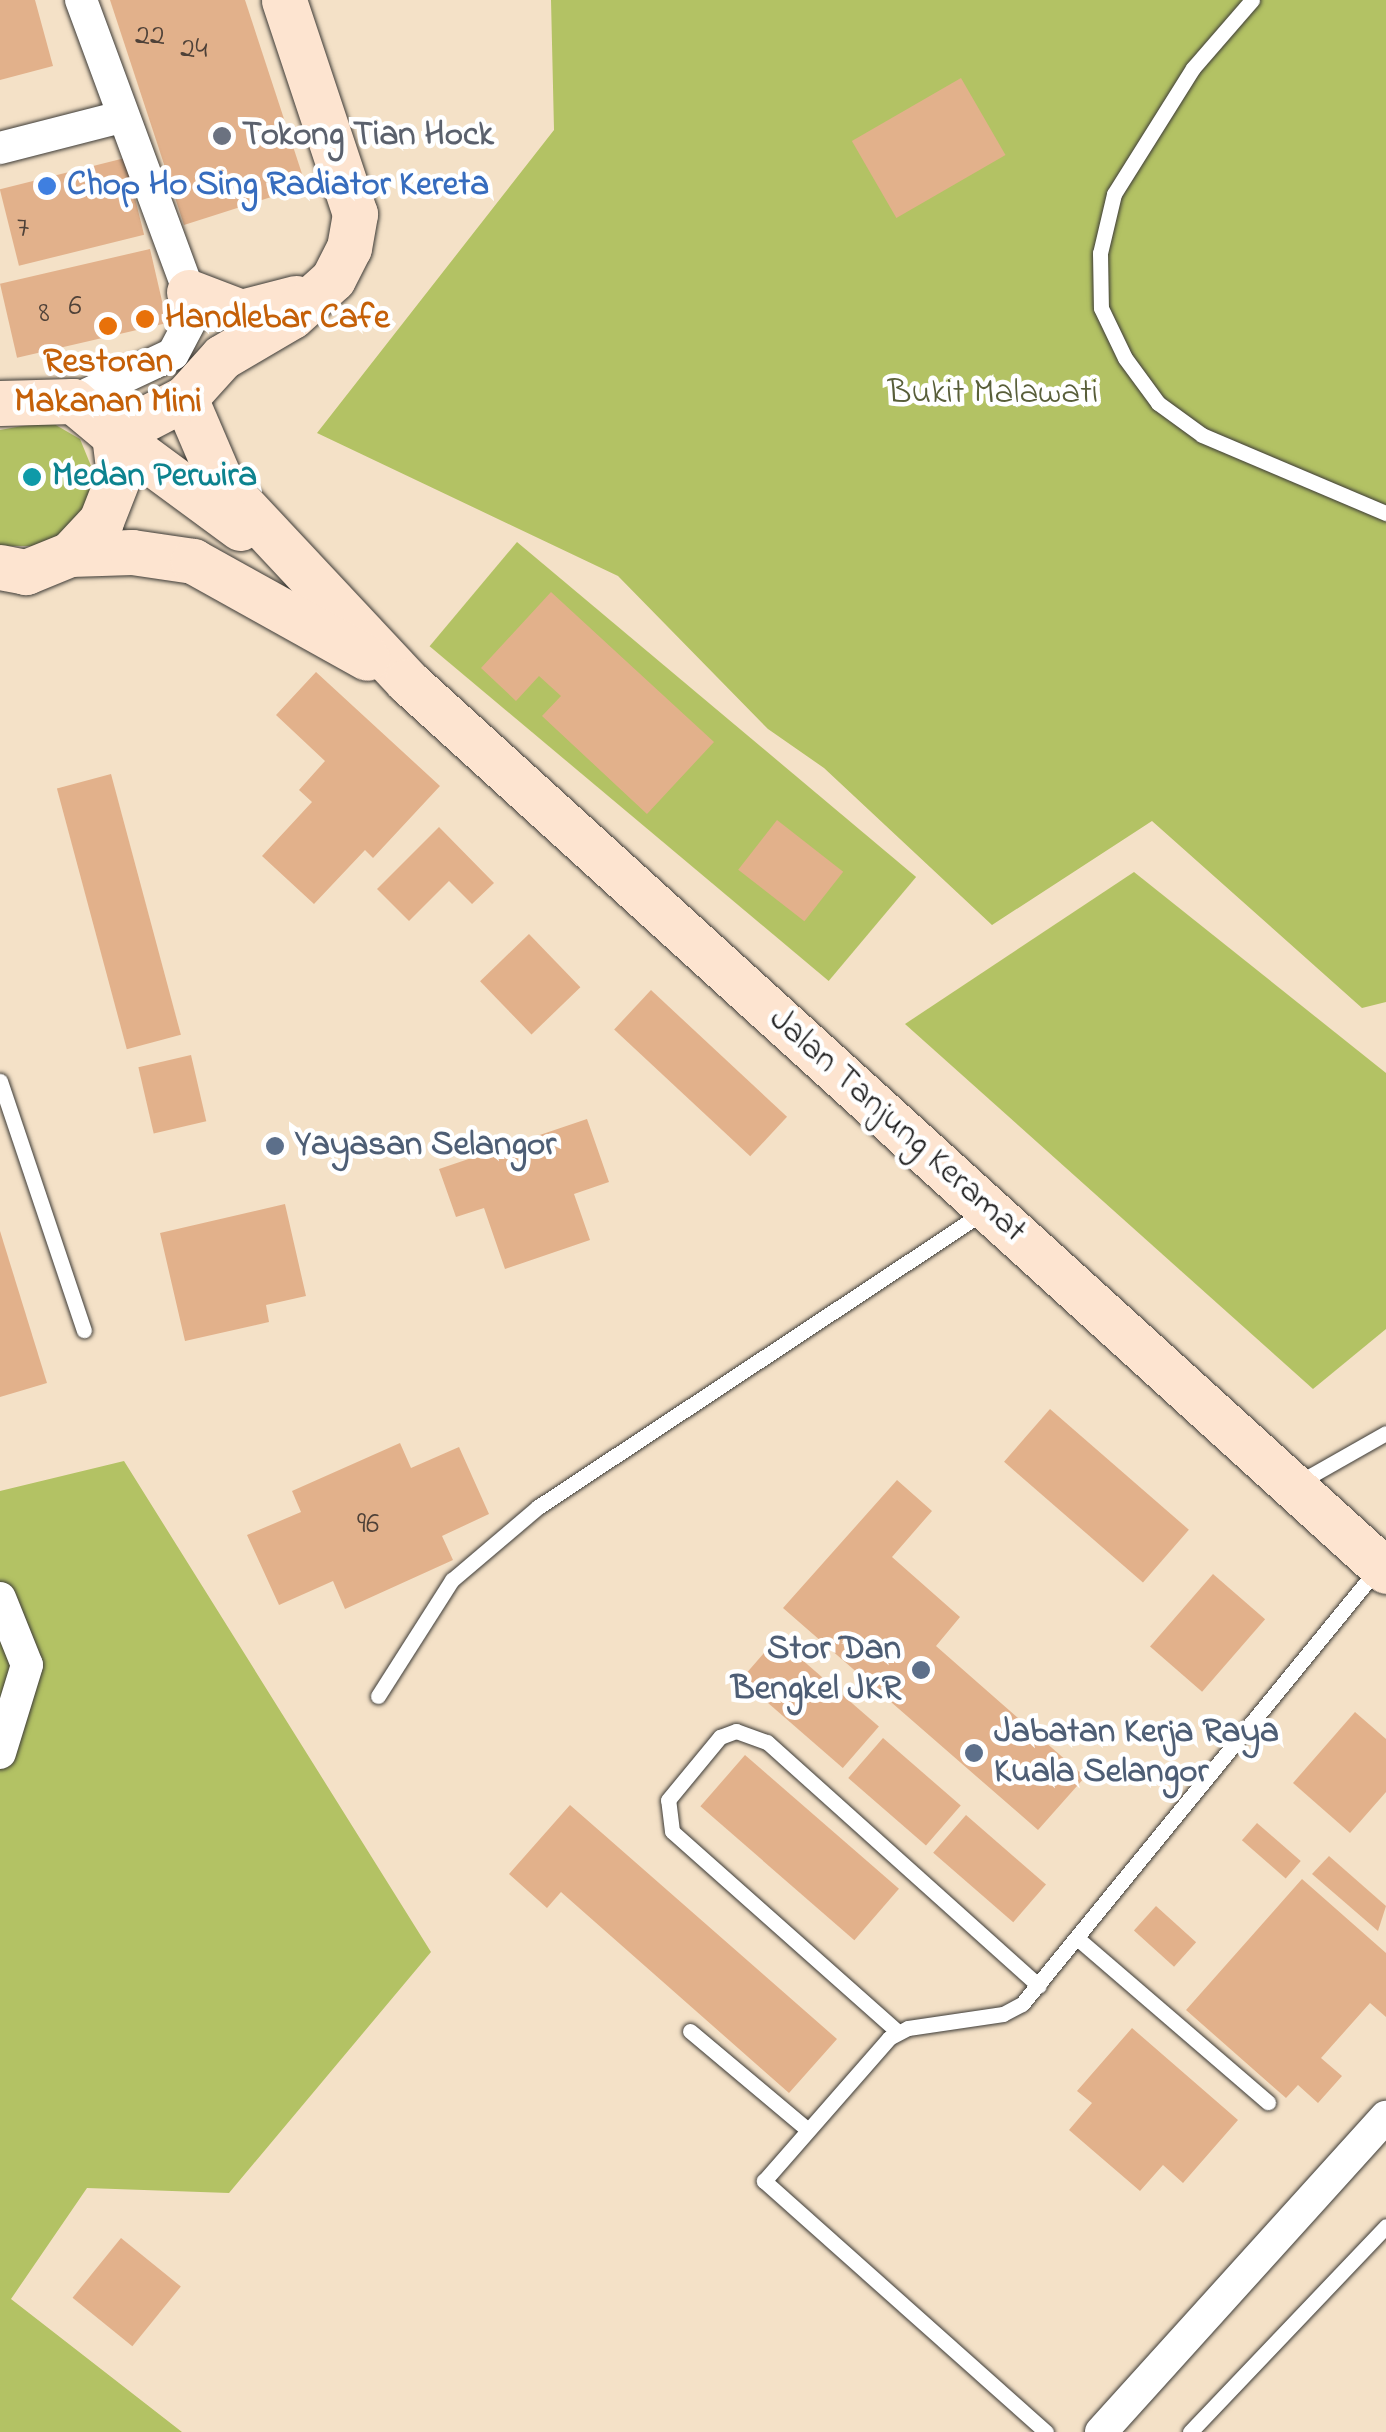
<!DOCTYPE html>
<style>
body{margin:0}
#map{position:relative;width:1386px;height:2432px;overflow:hidden;background:#f4e1c7;font-family:"Indie Flower",sans-serif}
div>[style]{position:absolute}
.green>*{inset:0;background:#b3c264;transform-origin:0 0}
.building>*{inset:0;background:#e2b18b;transform-origin:0 0}
.roads{filter:drop-shadow(0 0 2px #3c3a36) drop-shadow(0 0 2px #3c3a36)}
.lane>*{height:15px;margin:-7.5px;padding:0 7.5px;transform-origin:7.5px;border-radius:7.5px;background:#fff}
.street>*{height:32px;margin:-16px;padding:0 16px;transform-origin:16px;border-radius:16px;background:#fff}
.secondary>*{height:45px;margin:-22.5px;padding:0 22.5px;transform-origin:22.5px;border-radius:22.5px;background:#fde4d0}
.dots>*{width:28px;height:28px;translate:-50% -50%;box-sizing:border-box;border:5px solid #fff;border-radius:50%}
span{translate:-50% -50%;white-space:nowrap;text-align:center;line-height:1.15;-webkit-text-stroke:9px #fff;paint-order:stroke}
.number-label{font-size:30px;color:#4e4138}
.number-label span{-webkit-text-stroke-width:0}
.worship-label{font-size:35px;color:#5b616d;font-weight:700}
.left{translate:0 -50%;text-align:left}
.shop-label{font-size:35px;color:#366cbe;font-weight:700}
.food-label{font-size:35px;color:#c56008;font-weight:700}
.park-label{font-size:35px;color:#585e39}
.culture-label{font-size:35px;color:#0d838f;font-weight:700}
.street-label{font-size:35px;color:#1c1c1c}
.service-label{font-size:35px;color:#4e5e75;font-weight:700}
.right{translate:-100% -50%;text-align:right}
</style>
<div id="map">
<div class="green">
<div style="clip-path:polygon(551px 0,1386px 0,1386px 1002px,1362px 1008px,1152px 821px,992px 925px,824px 768px,768px 729px,618px 576px,317px 433px,554px 130px)"></div>
<div style="clip-path:polygon(33px 424px,54px 424px,80px 439px,98px 483px,94px 511px,43px 546px,0 546px,0 430px)"></div>
<div style="left:517px;top:542px;width:521px;height:136px;rotate:40deg"></div>
<div style="clip-path:polygon(1134px 872px,1386px 1073px,1386px 1329px,1313px 1389px,905px 1024px)"></div>
<div style="clip-path:polygon(124px 1461px,431px 1952px,229px 2193px,87px 2188px,11px 2299px,182px 2432px,0 2432px,0 1491px)"></div>
</div>
<div class="building">
<div style="clip-path:polygon(0 0,35px 0,53px 66px,0 80px)"></div>
<div style="clip-path:polygon(110px 0,245px 0,306px 186px,184px 225px)"></div>
<div style="left:961px;top:78px;width:89px;height:126px;rotate:60deg"></div>
<div style="left:125px;top:158px;width:79px;height:129px;rotate:76deg"></div>
<div style="left:150px;top:249px;width:76px;height:154px;rotate:77deg"></div>
<div style="clip-path:polygon(551px 592px,714px 742px,647px 814px,542px 716px,561px 696px,539px 676px,516px 701px,481px 668px)"></div>
<div style="clip-path:polygon(316px 672px,440px 786px,373px 858px,365px 850px,314px 904px,262px 856px,312px 802px,299px 790px,325px 761px,276px 715px)"></div>
<div style="left:111px;top:774px;width:270px;height:56px;rotate:75deg"></div>
<div style="left:777px;top:820px;width:84px;height:63px;rotate:38deg"></div>
<div style="clip-path:polygon(439px 827px,494px 883px,472px 904px,449px 881px,409px 921px,377px 889px)"></div>
<div style="left:529px;top:934px;width:74px;height:68px;rotate:46deg"></div>
<div style="left:651px;top:990px;width:186px;height:54px;rotate:43deg"></div>
<div style="left:191px;top:1055px;width:68px;height:54px;rotate:77deg"></div>
<div style="clip-path:polygon(587px 1119px,609px 1182px,574px 1194px,590px 1240px,505px 1269px,484px 1208px,456px 1217px,439px 1169px)"></div>
<div style="clip-path:polygon(285px 1204px,306px 1296px,266px 1305px,269px 1322px,185px 1341px,160px 1233px)"></div>
<div style="clip-path:polygon(0 1231px,47px 1383px,0 1397px)"></div>
<div style="left:1050px;top:1409px;width:184px;height:70px;rotate:41deg"></div>
<div style="clip-path:polygon(400px 1443px,411px 1468px,459px 1447px,489px 1514px,442px 1536px,453px 1560px,345px 1609px,333px 1581px,279px 1605px,247px 1535px,301px 1512px,292px 1491px)"></div>
<div style="clip-path:polygon(897px 1480px,932px 1511px,892px 1557px,960px 1617px,936px 1646px,1085px 1777px,1038px 1830px,783px 1608px)"></div>
<div style="left:1213px;top:1574px;width:69px;height:96px;rotate:41deg"></div>
<div style="left:777px;top:1638px;width:135px;height:55px;rotate:41deg"></div>
<div style="clip-path:polygon(1355px 1712px,1386px 1739px,1386px 1792px,1350px 1833px,1293px 1783px)"></div>
<div style="left:883px;top:1738px;width:103px;height:53px;rotate:41deg"></div>
<div style="left:745px;top:1755px;width:204px;height:68px;rotate:41deg"></div>
<div style="clip-path:polygon(570px 1805px,837px 2039px,789px 2093px,561px 1892px,547px 1908px,509px 1874px)"></div>
<div style="left:966px;top:1815px;width:106px;height:50px;rotate:41deg"></div>
<div style="left:1257px;top:1823px;width:58px;height:23px;rotate:41deg"></div>
<div style="clip-path:polygon(1329px 1856px,1386px 1906px,1378px 1931px,1312px 1874px)"></div>
<div style="clip-path:polygon(1302px 1879px,1386px 1953px,1386px 2017px,1370px 2003px,1321px 2058px,1342px 2076px,1318px 2103px,1298px 2085px,1286px 2098px,1186px 2010px)"></div>
<div style="left:1156px;top:1906px;width:54px;height:33px;rotate:42deg"></div>
<div style="clip-path:polygon(1132px 2028px,1238px 2120px,1183px 2183px,1163px 2165px,1140px 2191px,1069px 2130px,1092px 2103px,1077px 2091px)"></div>
<div style="left:121px;top:2238px;width:77px;height:77px;rotate:39deg"></div>
</div>
<div class="roads">
<div class="lane">
<div style="left:1252px;top:0;width:90px;rotate:130.9deg"></div>
<div style="left:1193px;top:68px;width:149px;rotate:122.1deg"></div>
<div style="left:1114px;top:194px;width:61px;rotate:103.3deg"></div>
<div style="left:1100px;top:253px;width:55px;rotate:89deg"></div>
<div style="left:1101px;top:308px;width:55px;rotate:64.4deg"></div>
<div style="left:1125px;top:358px;width:56px;rotate:53.7deg"></div>
<div style="left:1158px;top:403px;width:54px;rotate:36deg"></div>
<div style="left:1202px;top:435px;width:200px;rotate:23deg"></div>
<div style="left:0;top:1081px;width:263px;rotate:71.4deg"></div>
<div style="left:1296px;top:1484px;width:103px;rotate:-29.5deg"></div>
<div style="left:378px;top:1696px;width:138px;rotate:-57.5deg"></div>
<div style="left:452px;top:1580px;width:113px;rotate:-40.3deg"></div>
<div style="left:538px;top:1507px;width:536px;rotate:-33.51deg"></div>
<div style="left:1077px;top:1938px;width:252px;rotate:40.7deg"></div>
<div style="left:690px;top:2031px;width:154px;rotate:40deg"></div>
<div style="left:898px;top:2032px;width:302px;rotate:-138.4deg"></div>
<div style="left:672px;top:1831px;width:31px;rotate:-97deg"></div>
<div style="left:668px;top:1800px;width:82px;rotate:-50.5deg"></div>
<div style="left:720px;top:1737px;width:17px;rotate:-21deg"></div>
<div style="left:736px;top:1731px;width:33px;rotate:20deg"></div>
<div style="left:767px;top:1742px;width:365px;rotate:41.9deg"></div>
<div style="left:1046px;top:2432px;width:378px;rotate:-138.3deg"></div>
<div style="left:764px;top:2181px;width:190px;rotate:-48.8deg"></div>
<div style="left:889px;top:2038px;width:21px;rotate:-28deg"></div>
<div style="left:908px;top:2028px;width:96px;rotate:-8.4deg"></div>
<div style="left:1003px;top:2014px;width:21px;rotate:-28deg"></div>
<div style="left:1022px;top:2004px;width:563px;rotate:-50.77deg"></div>
<div style="left:1190px;top:2432px;width:284px;rotate:-46.4deg"></div>
</div>
<div class="street">
<div style="left:0;top:148px;width:125px;rotate:-14.4deg"></div>
<div style="left:73px;top:401px;width:110px;rotate:-25.2deg"></div>
<div style="left:173px;top:354px;width:41px;rotate:-62.2deg"></div>
<div style="left:192px;top:318px;width:26px;rotate:-97deg"></div>
<div style="left:189px;top:292px;width:311px;rotate:-110.3deg"></div>
<div style="left:0;top:1598px;width:72px;rotate:68.1deg"></div>
<div style="left:27px;top:1665px;width:92px;rotate:107.1deg"></div>
<div style="left:1101px;top:2432px;width:425px;rotate:-47.9deg"></div>
</div>
<div class="secondary">
<div style="left:189px;top:292px;width:56px;rotate:21deg"></div>
<div style="left:241px;top:312px;width:57px;rotate:-14.3deg"></div>
<div style="left:185px;top:398px;width:91px;rotate:66.8deg"></div>
<div style="left:221px;top:482px;width:272px;rotate:46.9deg"></div>
<div style="left:407px;top:681px;width:1323px;rotate:42.27deg"></div>
<div style="left:0;top:403px;width:73px;rotate:-1.6deg"></div>
<div style="left:73px;top:401px;width:53px;rotate:39.7deg"></div>
<div style="left:114px;top:435px;width:40px;rotate:82.9deg"></div>
<div style="left:119px;top:475px;width:49px;rotate:111.4deg"></div>
<div style="left:101px;top:521px;width:45px;rotate:133.2deg"></div>
<div style="left:70px;top:554px;width:48px;rotate:157.8deg"></div>
<div style="left:26px;top:572px;width:26px;rotate:-169deg"></div>
<div style="left:240px;top:528px;width:157px;rotate:-143.6deg"></div>
<div style="left:114px;top:435px;width:80px;rotate:-27.5deg"></div>
<div style="left:185px;top:398px;width:55px;rotate:-47.9deg"></div>
<div style="left:222px;top:357px;width:81px;rotate:-30.4deg"></div>
<div style="left:292px;top:316px;width:55px;rotate:-42.1deg"></div>
<div style="left:333px;top:279px;width:35px;rotate:-63deg"></div>
<div style="left:349px;top:248px;width:35px;rotate:-80deg"></div>
<div style="left:355px;top:214px;width:225px;rotate:-108.4deg"></div>
<div style="left:70px;top:554px;width:62px;rotate:-1.8deg"></div>
<div style="left:132px;top:552px;width:62px;rotate:8.4deg"></div>
<div style="left:193px;top:561px;width:199px;rotate:29.1deg"></div>
</div>
</div>
<div class="dots">
<div style="left:222px;top:136px;background:#6b7280"></div>
<div style="left:47px;top:186px;background:#3f7fe0"></div>
<div style="left:145px;top:319px;background:#e8710a"></div>
<div style="left:108px;top:326px;background:#e8710a"></div>
<div style="left:32px;top:477px;background:#0f9aa8"></div>
<div style="left:275px;top:1146px;background:#5c6f8a"></div>
<div style="left:921px;top:1670px;background:#5c6f8a"></div>
<div style="left:974px;top:1753px;background:#5c6f8a"></div>
</div>
<div class="number-label">
<span style="left:150px;top:37px">22</span>
<span style="left:194px;top:50px">24</span>
<span style="left:23px;top:229px">7</span>
<span style="left:75px;top:307px">6</span>
<span style="left:44px;top:314px">8</span>
<span style="left:368px;top:1525px">96</span>
</div>
<div class="worship-label">
<span class="left" style="left:242px;top:136px">Tokong Tian Hock</span>
</div>
<div class="shop-label">
<span class="left" style="left:67px;top:186px">Chop Ho Sing Radiator Kereta</span>
</div>
<div class="food-label">
<span class="left" style="left:165px;top:319px">Handlebar Cafe</span>
<span style="left:108px;top:383px">Restoran<br>Makanan Mini</span>
</div>
<div class="park-label">
<span style="left:993px;top:394px">Bukit Malawati</span>
</div>
<div class="culture-label">
<span class="left" style="left:52px;top:477px">Medan Perwira</span>
</div>
<div class="street-label">
<span style="left:897px;top:1126px;rotate:42deg">Jalan Tanjung Keramat</span>
</div>
<div class="service-label">
<span class="left" style="left:295px;top:1146px">Yayasan Selangor</span>
<span class="right" style="left:901px;top:1670px">Stor Dan<br>Bengkel JKR</span>
<span class="left" style="left:994px;top:1753px">Jabatan Kerja Raya<br>Kuala Selangor</span>
</div>
</div>
